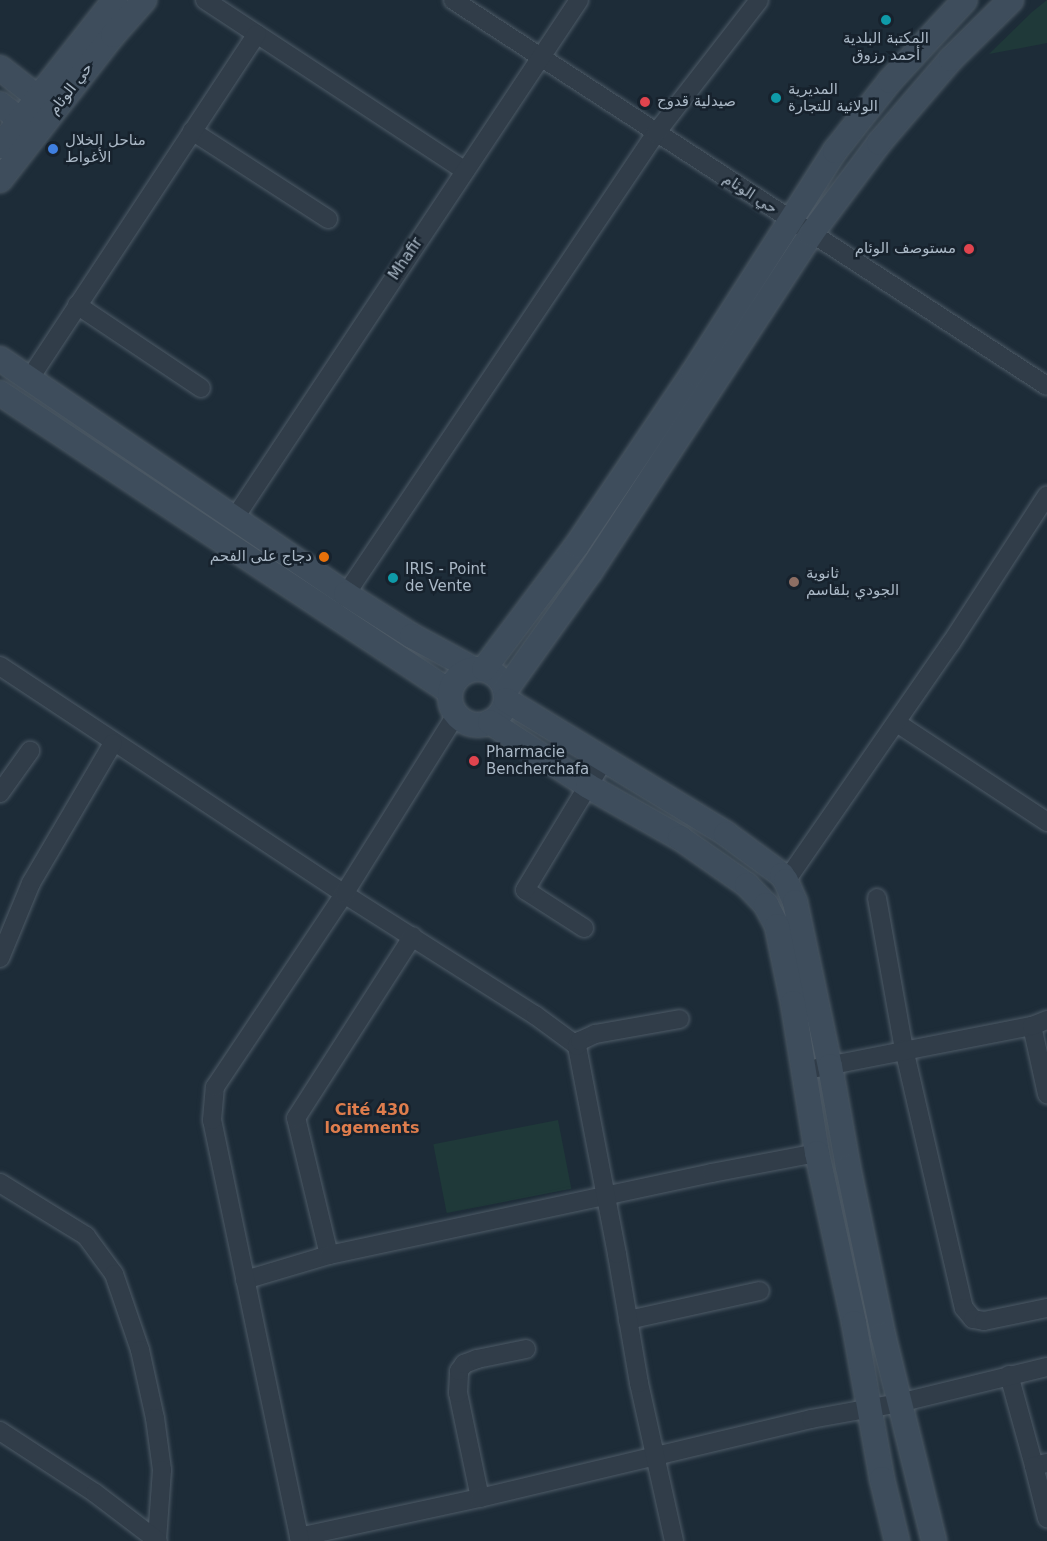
<!DOCTYPE html>
<meta charset="utf-8">
<style>
body{margin:0}
#map{position:relative;width:1047px;height:1541px;overflow:hidden;background:#1d2c38;font-family:"DejaVu Sans",Cairo,sans-serif}
div>[style]{position:absolute}
.green>*{inset:0;background:#1f3939;transform-origin:0 0}
.roads{filter:drop-shadow(0 0 2px #4e5b67) drop-shadow(0 0 2px #4e5b67)}
.street>*{height:18px;margin:-9px;padding:0 9px;transform-origin:9px;border-radius:9px;background:#313d49}
.secondary>*{height:24px;margin:-12px;padding:0 12px;transform-origin:12px;border-radius:12px;background:#3e4d5c}
.secondary>.ring{margin:-12px;padding:0;box-sizing:content-box;background:none;border:24px solid #3e4d5c;border-radius:50%}
.dots>*{width:16px;height:16px;translate:-50% -50%;box-sizing:border-box;border:3px solid #17222d;border-radius:50%}
span{translate:-50% -50%;white-space:nowrap;text-align:center;line-height:1.15;-webkit-text-stroke:5px #17222d;paint-order:stroke}
.poi-label{font-size:15px;color:#aab8c6}
.left{translate:0 -50%;text-align:left}
.right{translate:-100% -50%;text-align:right}
.street-label{font-size:15px;color:#aab8c6}
.neighbourhood-label{font-size:16px;color:#de7d4d;font-weight:700}
</style>
<div id="map">
<div class="green">
<div style="clip-path:polygon(1047px 0,1047px 43px,989px 54px,1032px 12px)"></div>
<div style="left:558px;top:1120px;width:70px;height:127px;rotate:79deg"></div>
</div>
<div class="roads">
<div class="street">
<div style="left:205px;top:0;width:311px;rotate:33.3deg"></div>
<div style="left:453px;top:0;width:708px;rotate:33.02deg"></div>
<div style="left:192px;top:131px;width:162px;rotate:32.9deg"></div>
<div style="left:77px;top:305px;width:149px;rotate:33.8deg"></div>
<div style="left:30px;top:378px;width:412px;rotate:-56.6deg"></div>
<div style="left:234px;top:519px;width:623px;rotate:-56.39deg"></div>
<div style="left:346px;top:594px;width:556px;rotate:-56.08deg"></div>
<div style="left:656px;top:133px;width:168px;rotate:-52.2deg"></div>
<div style="left:0;top:666px;width:413px;rotate:33.5deg"></div>
<div style="left:344px;top:894px;width:226px;rotate:32.4deg"></div>
<div style="left:535px;top:1015px;width:52px;rotate:36.4deg"></div>
<div style="left:897px;top:723px;width:180px;rotate:33.4deg"></div>
<div style="left:0;top:793px;width:52px;rotate:-54.5deg"></div>
<div style="left:786px;top:881px;width:290px;rotate:-55.3deg"></div>
<div style="left:951px;top:643px;width:176px;rotate:-57deg"></div>
<div style="left:877px;top:898px;width:153px;rotate:79.9deg"></div>
<div style="left:904px;top:1049px;width:266px;rotate:77deg"></div>
<div style="left:964px;top:1308px;width:14px;rotate:51deg"></div>
<div style="left:973px;top:1319px;width:11px;rotate:10deg"></div>
<div style="left:984px;top:1321px;width:64px;rotate:-11.7deg"></div>
<div style="left:584px;top:928px;width:70px;rotate:-147.2deg"></div>
<div style="left:525px;top:890px;width:154px;rotate:-58.8deg"></div>
<div style="left:0;top:958px;width:81px;rotate:-67.5deg"></div>
<div style="left:31px;top:883px;width:162px;rotate:-59.6deg"></div>
<div style="left:1032px;top:1026px;width:70px;rotate:77.6deg"></div>
<div style="left:817px;top:1068px;width:219px;rotate:-11.1deg"></div>
<div style="left:1032px;top:1026px;width:16px;rotate:-22deg"></div>
<div style="left:0;top:1183px;width:101px;rotate:31.6deg"></div>
<div style="left:86px;top:1236px;width:47px;rotate:53.6deg"></div>
<div style="left:114px;top:1274px;width:80px;rotate:71.1deg"></div>
<div style="left:140px;top:1350px;width:70px;rotate:77.6deg"></div>
<div style="left:155px;top:1418px;width:52px;rotate:82.3deg"></div>
<div style="left:162px;top:1470px;width:70px;rotate:94.1deg"></div>
<div style="left:329px;top:1255px;width:141px;rotate:-103.5deg"></div>
<div style="left:296px;top:1118px;width:216px;rotate:-57.3deg"></div>
<div style="left:245px;top:1280px;width:88px;rotate:-16.6deg"></div>
<div style="left:329px;top:1255px;width:392px;rotate:-12.1deg"></div>
<div style="left:712px;top:1173px;width:107px;rotate:-10.8deg"></div>
<div style="left:628px;top:1320px;width:135px;rotate:-12.4deg"></div>
<div style="left:1009px;top:1375px;width:94px;rotate:74.6deg"></div>
<div style="left:1034px;top:1466px;width:13px;rotate:-13deg"></div>
<div style="left:0;top:1431px;width:113px;rotate:33.1deg"></div>
<div style="left:95px;top:1493px;width:79px;rotate:37.3deg"></div>
<div style="left:1034px;top:1466px;width:54px;rotate:76deg"></div>
<div style="left:480px;top:1498px;width:107px;rotate:-101.8deg"></div>
<div style="left:458px;top:1393px;width:22px;rotate:-87deg"></div>
<div style="left:459px;top:1371px;width:9px;rotate:-54deg"></div>
<div style="left:464px;top:1364px;width:14px;rotate:-21deg"></div>
<div style="left:477px;top:1359px;width:50px;rotate:-11.5deg"></div>
<div style="left:299px;top:1537px;width:185px;rotate:-12.2deg"></div>
<div style="left:480px;top:1498px;width:340px;rotate:-13.4deg"></div>
<div style="left:811px;top:1419px;width:89px;rotate:-10.3deg"></div>
<div style="left:899px;top:1403px;width:152px;rotate:-13.7deg"></div>
<div style="left:300px;top:1541px;width:430px;rotate:-101.8deg"></div>
<div style="left:212px;top:1120px;width:33px;rotate:-85deg"></div>
<div style="left:215px;top:1087px;width:232px;rotate:-56.2deg"></div>
<div style="left:344px;top:894px;width:211px;rotate:-58deg"></div>
<div style="left:674px;top:1541px;width:162px;rotate:-102.5deg"></div>
<div style="left:639px;top:1383px;width:131px;rotate:-99.7deg"></div>
<div style="left:617px;top:1254px;width:212px;rotate:-100.9deg"></div>
<div style="left:577px;top:1046px;width:6px;rotate:-59deg"></div>
<div style="left:580px;top:1041px;width:17px;rotate:-25deg"></div>
<div style="left:595px;top:1034px;width:86px;rotate:-10deg"></div>
</div>
<div class="secondary">
<div style="left:0;top:68px;width:63px;rotate:38deg"></div>
<div style="left:0;top:104px;width:39px;rotate:38deg"></div>
<div style="left:0;top:146px;width:186px;rotate:-51.8deg"></div>
<div style="left:0;top:180px;width:184px;rotate:-52.1deg"></div>
<div style="left:113px;top:35px;width:47px;rotate:-48.5deg"></div>
<div style="left:0;top:359px;width:418px;rotate:34.2deg"></div>
<div style="left:346px;top:594px;width:78px;rotate:32.5deg"></div>
<div style="left:412px;top:636px;width:69px;rotate:28.4deg"></div>
<div style="left:0;top:393px;width:540px;rotate:33.6deg"></div>
<div class="ring" style="left:450px;top:669px;width:32px;height:32px"></div>
<div style="left:484px;top:669px;width:155px;rotate:-53.1deg"></div>
<div style="left:577px;top:545px;width:207px;rotate:-56deg"></div>
<div style="left:693px;top:373px;width:264px;rotate:-57.4deg"></div>
<div style="left:835px;top:151px;width:89px;rotate:-51.8deg"></div>
<div style="left:890px;top:81px;width:110px;rotate:-47.2deg"></div>
<div style="left:505px;top:691px;width:146px;rotate:-54.5deg"></div>
<div style="left:590px;top:572px;width:404px;rotate:-56.8deg"></div>
<div style="left:811px;top:234px;width:114px;rotate:-53.2deg"></div>
<div style="left:879px;top:143px;width:111px;rotate:-49.4deg"></div>
<div style="left:951px;top:59px;width:84px;rotate:-44.5deg"></div>
<div style="left:506px;top:700px;width:258px;rotate:31.3deg"></div>
<div style="left:726px;top:834px;width:69px;rotate:36.2deg"></div>
<div style="left:782px;top:875px;width:7px;rotate:56deg"></div>
<div style="left:786px;top:881px;width:23px;rotate:67deg"></div>
<div style="left:795px;top:902px;width:168px;rotate:78deg"></div>
<div style="left:830px;top:1066px;width:103px;rotate:79.9deg"></div>
<div style="left:848px;top:1167px;width:172px;rotate:78.2deg"></div>
<div style="left:883px;top:1335px;width:212px;rotate:76.1deg"></div>
<div style="left:490px;top:722px;width:117px;rotate:33.1deg"></div>
<div style="left:588px;top:786px;width:106px;rotate:29.5deg"></div>
<div style="left:680px;top:838px;width:82px;rotate:35deg"></div>
<div style="left:747px;top:885px;width:28px;rotate:46deg"></div>
<div style="left:766px;top:905px;width:24px;rotate:62deg"></div>
<div style="left:777px;top:926px;width:79px;rotate:78.3deg"></div>
<div style="left:793px;top:1003px;width:152px;rotate:80.9deg"></div>
<div style="left:817px;top:1153px;width:174px;rotate:77.7deg"></div>
<div style="left:854px;top:1323px;width:158px;rotate:79.8deg"></div>
<div style="left:882px;top:1479px;width:64px;rotate:76.4deg"></div>
</div>
</div>
<div class="dots">
<div style="left:886px;top:20px;background:#0f9aa8"></div>
<div style="left:776px;top:98px;background:#0f9aa8"></div>
<div style="left:645px;top:102px;background:#e0444e"></div>
<div style="left:53px;top:149px;background:#3f7fe0"></div>
<div style="left:969px;top:249px;background:#e0444e"></div>
<div style="left:324px;top:557px;background:#e8710a"></div>
<div style="left:393px;top:578px;background:#0f9aa8"></div>
<div style="left:794px;top:582px;background:#8d6e63"></div>
<div style="left:474px;top:761px;background:#e0444e"></div>
</div>
<div class="poi-label">
<span style="left:886px;top:47px">المكتبة البلدية<br>أحمد رزوق</span>
<span class="left" style="left:788px;top:98px">المديرية<br>الولائية للتجارة</span>
<span class="left" style="left:657px;top:102px">صيدلية قدوح</span>
<span class="left" style="left:65px;top:149px">مناحل الخلال<br>الأغواط</span>
<span class="right" style="left:956px;top:249px">مستوصف الوئام</span>
<span class="right" style="left:312px;top:557px">دجاج على الفحم</span>
<span class="left" style="left:405px;top:578px">IRIS - Point<br>de Vente</span>
<span class="left" style="left:806px;top:582px">ثانوية<br>الجودي بلقاسم</span>
<span class="left" style="left:486px;top:761px">Pharmacie<br>Bencherchafa</span>
</div>
<div class="street-label">
<span style="left:71px;top:89px;rotate:-52deg">حي الوئام</span>
<span style="left:750px;top:194px;rotate:33deg">حي الوئام</span>
<span style="left:406px;top:259px;rotate:-56deg">Mhafir</span>
</div>
<div class="neighbourhood-label">
<span style="left:372px;top:1119px">Cité 430<br>logements</span>
</div>
</div>
